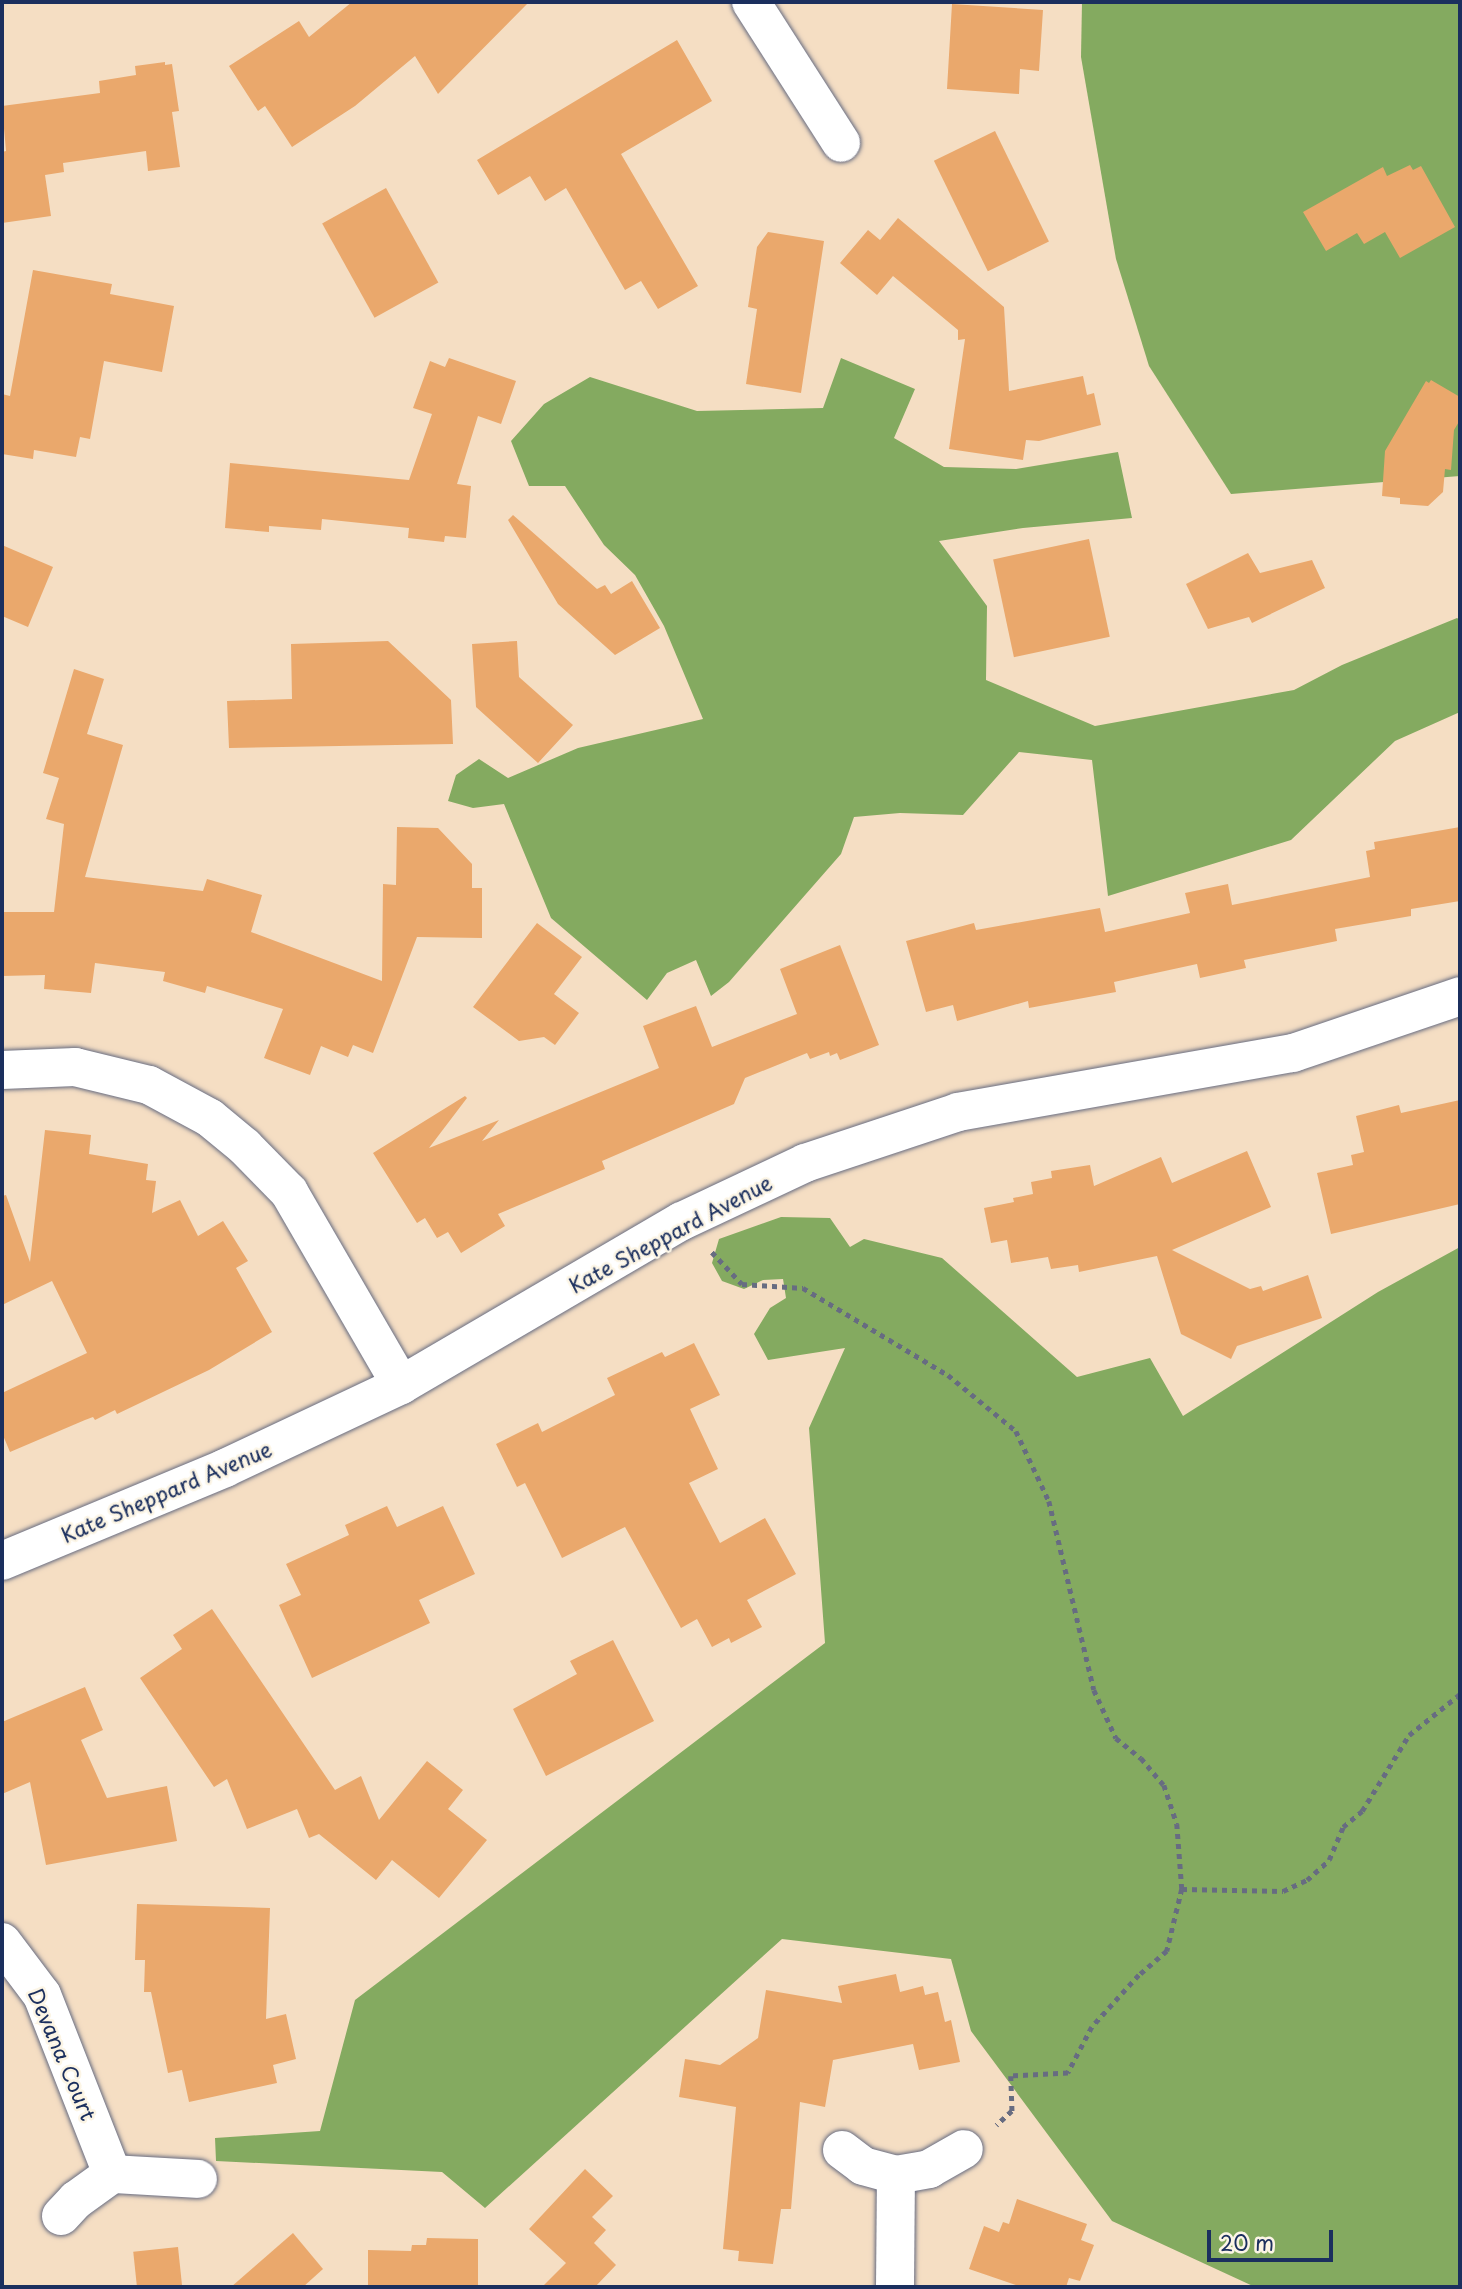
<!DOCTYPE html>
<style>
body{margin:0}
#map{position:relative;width:1462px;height:2289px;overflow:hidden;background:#f5dec3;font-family:"Playpen Sans",sans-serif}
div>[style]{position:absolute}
.forest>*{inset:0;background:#84aa60}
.building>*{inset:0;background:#eaa86c;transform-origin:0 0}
.path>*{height:4.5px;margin-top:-2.25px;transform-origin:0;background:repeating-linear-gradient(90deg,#676c81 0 5px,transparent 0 10px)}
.roads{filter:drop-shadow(0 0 2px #676c81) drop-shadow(0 0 2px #676c81)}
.street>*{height:38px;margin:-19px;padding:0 19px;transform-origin:19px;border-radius:19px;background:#fff}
span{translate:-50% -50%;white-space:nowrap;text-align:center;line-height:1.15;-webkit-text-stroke:5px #fcf5e5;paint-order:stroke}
.street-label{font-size:21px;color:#1b2f5e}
.frame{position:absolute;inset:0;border:4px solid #1b2f5e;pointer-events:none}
.scale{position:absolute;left:1207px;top:2230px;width:126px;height:32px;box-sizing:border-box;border:4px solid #1b2f5e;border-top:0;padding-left:9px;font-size:21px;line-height:24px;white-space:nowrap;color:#1b2f5e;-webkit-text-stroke:5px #fcf5e5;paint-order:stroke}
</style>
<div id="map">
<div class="forest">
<div style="clip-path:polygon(1082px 2px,1460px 2px,1460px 476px,1231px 494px,1149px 366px,1116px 259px,1081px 57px)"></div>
<div style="clip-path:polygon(841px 358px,915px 389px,894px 438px,944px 467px,1016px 469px,1118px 452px,1132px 518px,1023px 528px,939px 541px,987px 606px,986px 680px,1095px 726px,1294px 690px,1342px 665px,1457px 618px,1460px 620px,1460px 712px,1395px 741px,1291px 840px,1108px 896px,1092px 760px,1019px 752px,963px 815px,900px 813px,854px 817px,841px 854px,729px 982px,711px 996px,696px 960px,667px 973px,647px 1000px,551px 918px,504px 804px,473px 808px,448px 801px,456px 775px,479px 759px,508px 778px,578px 748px,703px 719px,664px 626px,635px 575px,604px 545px,565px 486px,529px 486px,511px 441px,544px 404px,590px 377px,697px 411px,823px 408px)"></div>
<div style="clip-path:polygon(781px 1217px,830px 1218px,850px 1247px,864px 1239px,942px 1258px,1077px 1377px,1150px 1358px,1183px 1416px,1378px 1292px,1460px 1247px,1460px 2287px,1255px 2287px,1112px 2221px,971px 2031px,951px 1959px,782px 1939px,485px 2208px,442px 2172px,216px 2161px,215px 2138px,320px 2131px,355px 2000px,825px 1643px,809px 1428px,845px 1348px,768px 1360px,754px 1334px,770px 1308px,786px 1298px,783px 1279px,763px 1280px,744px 1289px,722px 1281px,712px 1263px,719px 1239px)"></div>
</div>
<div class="building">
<div style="clip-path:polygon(352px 2px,529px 2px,438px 94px,415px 56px,355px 106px,292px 147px,265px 106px,258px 111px,229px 66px,299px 21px,309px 37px)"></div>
<div style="clip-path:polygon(952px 4px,1043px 10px,1039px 71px,1020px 69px,1019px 94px,947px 89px)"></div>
<div style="clip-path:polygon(677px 40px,712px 101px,621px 154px,698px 286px,658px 309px,641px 281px,625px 290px,566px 188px,545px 201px,530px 176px,498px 195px,477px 160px)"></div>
<div style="clip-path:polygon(165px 62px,165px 65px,172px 64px,179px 111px,172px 112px,180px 167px,148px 171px,146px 151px,63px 163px,64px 172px,45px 175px,51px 216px,2px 223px,2px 152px,6px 151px,2px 106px,100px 93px,99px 81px,136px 75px,135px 66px)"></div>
<div style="left:995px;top:131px;width:123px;height:68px;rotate:64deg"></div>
<div style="clip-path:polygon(1410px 165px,1413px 170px,1421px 166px,1455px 227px,1400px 258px,1385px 232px,1364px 244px,1357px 233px,1326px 251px,1303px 212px,1383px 167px,1387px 176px)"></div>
<div style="left:386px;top:188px;width:108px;height:73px;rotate:61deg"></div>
<div style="clip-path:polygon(898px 218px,1004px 307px,1009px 391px,1083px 376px,1087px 395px,1094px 393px,1101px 425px,1039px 441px,1026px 440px,1023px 460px,949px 449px,965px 339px,958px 340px,958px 330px,893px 276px,877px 295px,840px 263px,868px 230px,880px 240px)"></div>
<div style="clip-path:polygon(768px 232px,824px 241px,801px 393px,746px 384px,757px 309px,748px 307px,757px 247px)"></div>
<div style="clip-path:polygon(33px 270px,112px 284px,110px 294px,174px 306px,162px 372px,104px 361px,90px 439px,80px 437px,76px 457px,34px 450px,33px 459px,2px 454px,2px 394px,10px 396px)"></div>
<div style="clip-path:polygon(449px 358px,516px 381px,501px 424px,478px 416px,457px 484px,471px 486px,466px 538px,445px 536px,444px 542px,408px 538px,409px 528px,322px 519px,321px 530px,269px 526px,269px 532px,225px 528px,230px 463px,409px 480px,432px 414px,413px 408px,430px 361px,445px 367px)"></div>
<div style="clip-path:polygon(1431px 380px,1460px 397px,1460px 420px,1454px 430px,1451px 470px,1445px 469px,1443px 492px,1428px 506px,1400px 504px,1400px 498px,1382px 496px,1385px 451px,1426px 381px,1429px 383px)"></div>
<div style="clip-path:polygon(513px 515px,597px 589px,605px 585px,611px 594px,632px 581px,660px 628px,615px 655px,558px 604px,508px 520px)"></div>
<div style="left:1089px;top:539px;width:100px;height:98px;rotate:78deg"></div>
<div style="clip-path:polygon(2px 545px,53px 567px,28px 627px,2px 616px)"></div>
<div style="clip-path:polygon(1248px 553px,1260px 573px,1312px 560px,1325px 588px,1252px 623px,1249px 617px,1208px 629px,1186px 584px)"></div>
<div style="clip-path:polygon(388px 641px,451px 700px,453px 744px,229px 748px,227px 701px,292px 699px,291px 644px)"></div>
<div style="clip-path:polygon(517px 641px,519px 677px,573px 725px,538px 763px,476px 707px,472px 644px)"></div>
<div style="clip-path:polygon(74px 669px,104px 679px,87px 734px,123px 745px,85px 877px,203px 891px,207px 879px,262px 895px,251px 932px,382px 981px,383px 884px,396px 885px,397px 827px,438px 828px,472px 864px,472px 888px,482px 888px,482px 938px,417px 937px,373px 1053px,353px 1045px,348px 1057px,321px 1046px,310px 1075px,264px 1058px,283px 1009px,207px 986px,205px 993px,163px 981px,165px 972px,95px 963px,91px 993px,44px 989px,45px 975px,2px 976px,2px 912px,54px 912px,64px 824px,46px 819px,59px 778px,43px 773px)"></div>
<div style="clip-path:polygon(1460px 827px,1460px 901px,1411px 909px,1411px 916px,1335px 929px,1337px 941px,1244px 960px,1246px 968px,1200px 978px,1197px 964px,1114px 982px,1116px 992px,1029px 1008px,1028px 1001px,957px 1021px,953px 1005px,926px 1012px,906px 941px,974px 923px,976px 930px,1100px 908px,1105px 932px,1190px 913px,1185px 893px,1228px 884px,1232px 905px,1370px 877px,1366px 851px,1375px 849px,1374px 842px)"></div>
<div style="clip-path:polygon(537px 923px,582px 957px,554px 994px,579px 1013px,555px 1045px,544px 1037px,519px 1041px,473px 1007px)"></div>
<div style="clip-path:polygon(840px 945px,879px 1045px,840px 1060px,837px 1053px,830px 1056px,829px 1052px,810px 1059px,807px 1053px,745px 1078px,734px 1104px,602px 1161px,605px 1169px,498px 1214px,505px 1226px,461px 1253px,448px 1232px,437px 1238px,425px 1218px,417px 1223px,373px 1153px,465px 1096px,467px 1098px,429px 1148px,499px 1120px,482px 1141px,659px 1068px,643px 1026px,696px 1006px,712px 1047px,797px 1014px,780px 969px)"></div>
<div style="clip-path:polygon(1460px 1100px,1460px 1204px,1331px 1234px,1317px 1173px,1353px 1165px,1351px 1155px,1364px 1152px,1356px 1116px,1399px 1105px,1401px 1113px)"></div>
<div style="clip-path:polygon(45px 1130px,91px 1135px,89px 1154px,148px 1164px,146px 1180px,156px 1181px,152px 1213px,180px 1200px,198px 1236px,223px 1221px,248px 1261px,236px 1268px,272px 1332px,209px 1370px,117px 1414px,115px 1410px,95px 1420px,93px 1417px,85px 1420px,10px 1452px,2px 1433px,2px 1393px,87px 1353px,52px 1281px,2px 1305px,2px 1196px,6px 1195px,30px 1262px)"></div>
<div style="clip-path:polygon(1247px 1151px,1271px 1207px,1172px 1250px,1250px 1289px,1261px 1286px,1263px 1291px,1308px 1275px,1322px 1318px,1237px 1346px,1231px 1359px,1181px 1334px,1157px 1256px,1079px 1272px,1078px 1265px,1051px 1269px,1048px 1257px,1011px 1263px,1007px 1240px,991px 1243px,984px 1208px,1014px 1202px,1013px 1198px,1033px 1194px,1031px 1182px,1052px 1178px,1051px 1171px,1090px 1165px,1094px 1186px,1161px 1157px,1172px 1183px)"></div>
<div style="clip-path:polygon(694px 1343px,720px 1395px,690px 1409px,718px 1469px,689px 1483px,720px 1543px,765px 1518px,796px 1574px,747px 1600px,762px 1627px,731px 1643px,729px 1638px,712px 1647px,697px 1619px,681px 1628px,625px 1527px,562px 1558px,525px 1483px,517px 1487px,496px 1444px,538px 1423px,542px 1432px,615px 1395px,607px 1378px,662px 1352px,665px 1357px)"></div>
<div style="clip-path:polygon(387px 1506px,397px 1527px,443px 1506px,475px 1574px,419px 1600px,430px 1623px,312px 1678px,279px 1605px,301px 1595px,286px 1564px,349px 1535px,345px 1525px)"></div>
<div style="clip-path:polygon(212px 1609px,335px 1790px,361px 1776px,379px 1820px,427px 1761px,463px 1790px,448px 1809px,487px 1840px,439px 1898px,392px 1860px,376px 1880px,319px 1834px,309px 1838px,297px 1809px,247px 1829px,227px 1779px,214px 1787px,140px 1678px,182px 1649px,173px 1635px)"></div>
<div style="clip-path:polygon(613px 1640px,654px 1721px,546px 1776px,513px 1709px,577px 1674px,570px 1661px)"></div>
<div style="clip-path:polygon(85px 1687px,103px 1730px,81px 1740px,107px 1798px,167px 1786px,177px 1841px,46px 1865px,30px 1782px,2px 1794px,2px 1722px)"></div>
<div style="clip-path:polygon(137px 1904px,270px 1908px,266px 2019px,286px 2014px,296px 2059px,273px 2065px,277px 2083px,189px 2102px,182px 2070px,168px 2073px,151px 1992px,144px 1992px,145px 1960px,135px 1960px)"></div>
<div style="clip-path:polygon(896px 1974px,900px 1992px,923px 1986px,925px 1995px,938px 1992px,945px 2022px,951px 2020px,960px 2062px,919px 2070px,913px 2044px,833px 2060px,825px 2107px,800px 2102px,791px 2209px,781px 2209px,773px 2264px,738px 2261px,739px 2251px,723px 2249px,736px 2107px,679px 2097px,685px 2059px,720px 2065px,758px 2038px,766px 1990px,842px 2003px,838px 1986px)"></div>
<div style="clip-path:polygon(585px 2169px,613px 2196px,592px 2217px,606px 2230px,594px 2243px,616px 2265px,595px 2287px,542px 2287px,566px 2263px,529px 2229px)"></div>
<div style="clip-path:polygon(1017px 2199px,1087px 2224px,1081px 2240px,1094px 2245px,1080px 2281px,1069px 2278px,1066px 2287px,1022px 2287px,969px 2269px,984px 2226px,999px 2232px,1003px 2222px,1009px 2224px)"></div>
<div style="clip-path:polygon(293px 2233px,323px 2269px,303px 2287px,231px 2287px)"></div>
<div style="clip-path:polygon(427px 2238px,478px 2239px,478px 2287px,368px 2287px,368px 2250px,411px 2251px,412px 2245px,426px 2245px)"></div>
<div style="left:178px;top:2247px;width:40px;height:45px;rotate:84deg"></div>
</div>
<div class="path">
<div style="left:712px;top:1252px;width:44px;rotate:46.8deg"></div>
<div style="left:742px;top:1284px;width:61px;rotate:3.8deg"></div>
<div style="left:803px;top:1288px;width:169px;rotate:31deg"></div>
<div style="left:948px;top:1375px;width:88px;rotate:39.5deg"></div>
<div style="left:1016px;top:1431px;width:77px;rotate:64.8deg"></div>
<div style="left:1049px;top:1501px;width:194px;rotate:76.6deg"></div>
<div style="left:1094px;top:1690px;width:53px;rotate:65.4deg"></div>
<div style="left:1116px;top:1738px;width:32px;rotate:39deg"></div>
<div style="left:1141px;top:1758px;width:35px;rotate:50deg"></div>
<div style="left:1164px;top:1785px;width:41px;rotate:71.6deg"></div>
<div style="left:1177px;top:1824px;width:65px;rotate:85.6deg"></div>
<div style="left:1182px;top:1889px;width:64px;rotate:103.6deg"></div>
<div style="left:1167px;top:1951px;width:37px;rotate:139deg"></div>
<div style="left:1139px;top:1975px;width:70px;rotate:132.1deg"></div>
<div style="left:1092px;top:2027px;width:52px;rotate:117.6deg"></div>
<div style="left:1068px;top:2073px;width:57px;rotate:177deg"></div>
<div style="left:1011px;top:2076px;width:35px;rotate:88deg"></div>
<div style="left:1012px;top:2111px;width:21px;rotate:137deg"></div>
<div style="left:1182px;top:1889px;width:101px;rotate:1.1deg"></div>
<div style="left:1283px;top:1891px;width:26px;rotate:-25deg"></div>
<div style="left:1307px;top:1880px;width:30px;rotate:-42deg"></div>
<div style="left:1329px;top:1860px;width:36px;rotate:-67deg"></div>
<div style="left:1343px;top:1827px;width:25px;rotate:-40deg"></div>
<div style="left:1362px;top:1811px;width:89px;rotate:-58.3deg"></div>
<div style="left:1409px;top:1735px;width:65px;rotate:-38.8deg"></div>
</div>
<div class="roads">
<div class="street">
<div style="left:751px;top:2px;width:167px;rotate:57.4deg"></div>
<div style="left:2px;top:1070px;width:73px;rotate:-2.4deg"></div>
<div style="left:75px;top:1067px;width:76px;rotate:13.7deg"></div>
<div style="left:149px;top:1085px;width:69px;rotate:28.4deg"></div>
<div style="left:210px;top:1118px;width:45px;rotate:39.6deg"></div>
<div style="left:245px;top:1147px;width:63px;rotate:45.6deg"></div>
<div style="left:289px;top:1192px;width:223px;rotate:59.9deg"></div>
<div style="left:2px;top:1561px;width:242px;rotate:-22.6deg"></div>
<div style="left:225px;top:1468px;width:195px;rotate:-25.2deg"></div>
<div style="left:401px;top:1385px;width:325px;rotate:-30.3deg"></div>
<div style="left:682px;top:1221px;width:136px;rotate:-25.2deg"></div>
<div style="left:805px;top:1163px;width:161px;rotate:-18.4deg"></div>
<div style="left:958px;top:1112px;width:340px;rotate:-10deg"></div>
<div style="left:1293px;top:1053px;width:176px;rotate:-18.8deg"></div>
<div style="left:2px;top:1942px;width:66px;rotate:53deg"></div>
<div style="left:42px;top:1995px;width:192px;rotate:68.6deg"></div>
<div style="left:842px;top:2150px;width:26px;rotate:37deg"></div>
<div style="left:863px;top:2166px;width:34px;rotate:15deg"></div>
<div style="left:896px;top:2175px;width:34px;rotate:-10deg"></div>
<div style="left:929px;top:2169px;width:40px;rotate:-29.7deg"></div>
<div style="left:61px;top:2216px;width:22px;rotate:-47deg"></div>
<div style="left:76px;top:2200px;width:44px;rotate:-35.8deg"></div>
<div style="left:112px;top:2174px;width:86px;rotate:3.3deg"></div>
<div style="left:895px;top:2287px;width:112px;rotate:-89.5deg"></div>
</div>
</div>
<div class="street-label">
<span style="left:670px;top:1233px;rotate:-28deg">Kate Sheppard Avenue</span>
<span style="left:166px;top:1491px;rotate:-23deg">Kate Sheppard Avenue</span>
<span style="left:63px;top:2054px;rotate:67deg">Devana Court</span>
</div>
<div class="frame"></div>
<div class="scale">20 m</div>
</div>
